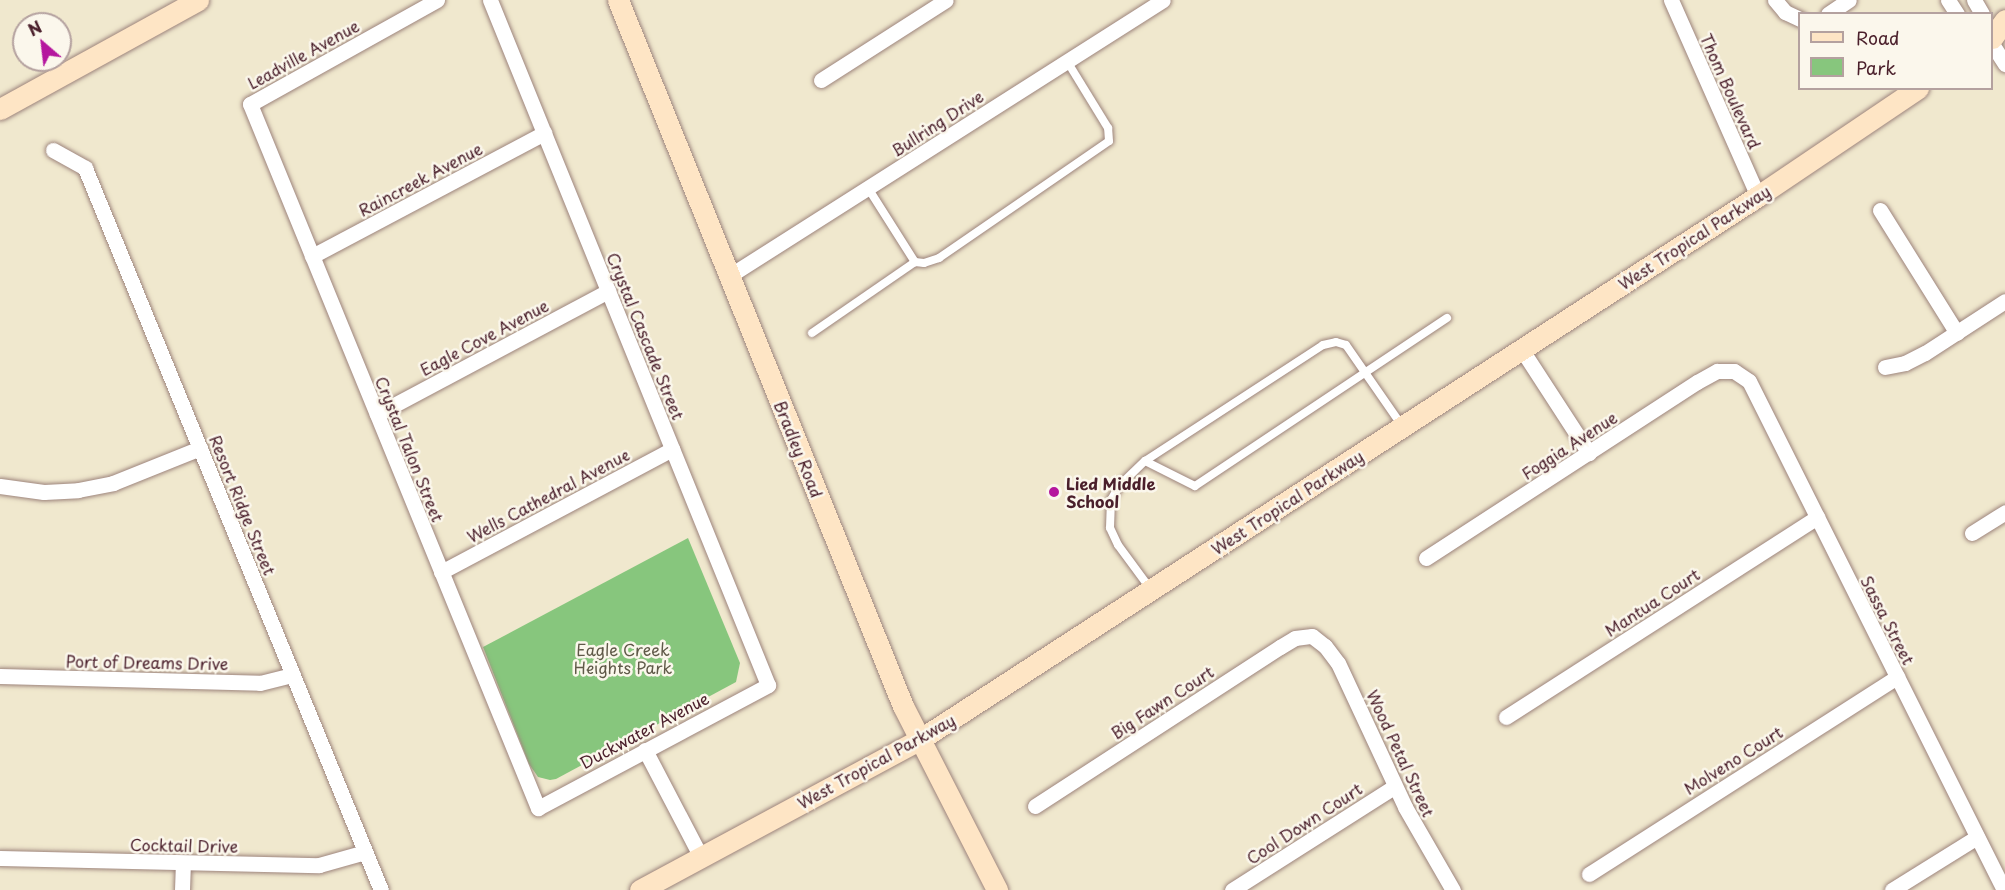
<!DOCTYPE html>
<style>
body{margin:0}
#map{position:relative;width:2005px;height:890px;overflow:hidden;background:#f0e8ce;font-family:"Playpen Sans",sans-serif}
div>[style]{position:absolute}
.green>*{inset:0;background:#87c67d}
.roads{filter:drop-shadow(0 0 2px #9d847c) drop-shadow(0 0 2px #9d847c)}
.lane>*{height:8px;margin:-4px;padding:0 4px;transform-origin:4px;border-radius:4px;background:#fff}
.street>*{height:15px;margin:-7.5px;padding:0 7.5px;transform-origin:7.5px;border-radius:7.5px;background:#fff}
.secondary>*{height:21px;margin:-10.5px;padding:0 10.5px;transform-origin:10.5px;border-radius:10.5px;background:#fee5c5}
.dots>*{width:16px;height:16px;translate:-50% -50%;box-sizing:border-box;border:3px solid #fbf7ec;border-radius:50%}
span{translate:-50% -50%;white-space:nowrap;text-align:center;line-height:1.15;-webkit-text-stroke:5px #fbf7ec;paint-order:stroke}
.street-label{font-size:16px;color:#4a1f2b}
.poi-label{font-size:16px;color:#4a1f2b;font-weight:700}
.left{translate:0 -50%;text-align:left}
.park-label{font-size:16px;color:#5f5948}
.legend{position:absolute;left:1798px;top:12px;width:195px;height:78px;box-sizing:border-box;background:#fbf7ec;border:2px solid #b4a19f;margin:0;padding:8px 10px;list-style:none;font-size:18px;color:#4a1f2b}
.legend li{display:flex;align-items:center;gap:12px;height:30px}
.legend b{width:30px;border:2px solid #b4a19f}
.north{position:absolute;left:12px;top:12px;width:60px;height:60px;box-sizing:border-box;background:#fbf7ec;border:2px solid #b4a19f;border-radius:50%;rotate:332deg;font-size:16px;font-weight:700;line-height:24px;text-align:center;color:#4a1f2b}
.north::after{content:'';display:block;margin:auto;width:21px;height:27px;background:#b5179e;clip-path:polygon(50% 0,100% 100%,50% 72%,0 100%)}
</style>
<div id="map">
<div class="green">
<div style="clip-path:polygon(688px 538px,740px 663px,736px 682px,556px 779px,550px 780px,538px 777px,529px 764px,483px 647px)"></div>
</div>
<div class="roads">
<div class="lane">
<div style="left:868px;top:188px;width:88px;rotate:57.6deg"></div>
<div style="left:915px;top:262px;width:9px;rotate:6deg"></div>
<div style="left:924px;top:263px;width:16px;rotate:-18deg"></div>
<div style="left:939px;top:258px;width:206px;rotate:-34.5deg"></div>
<div style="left:1109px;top:141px;width:13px;rotate:-94deg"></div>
<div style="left:1108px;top:128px;width:79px;rotate:-121.5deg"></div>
<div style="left:812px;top:333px;width:125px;rotate:-34.6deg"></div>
<div style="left:1145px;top:461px;width:56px;rotate:26.6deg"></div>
<div style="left:1195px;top:486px;width:303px;rotate:-33.7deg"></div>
<div style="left:1149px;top:587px;width:52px;rotate:-126.4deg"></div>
<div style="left:1118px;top:545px;width:19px;rotate:-115deg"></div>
<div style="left:1110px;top:528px;width:28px;rotate:-88deg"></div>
<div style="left:1111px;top:500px;width:16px;rotate:-60deg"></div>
<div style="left:1119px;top:486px;width:36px;rotate:-44deg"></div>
<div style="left:1145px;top:461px;width:212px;rotate:-33.1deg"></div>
<div style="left:1323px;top:345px;width:13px;rotate:-13deg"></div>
<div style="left:1336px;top:342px;width:10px;rotate:17deg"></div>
<div style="left:1346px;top:345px;width:98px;rotate:55.3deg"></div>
</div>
<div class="street">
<div style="left:437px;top:0;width:214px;rotate:150.9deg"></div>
<div style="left:250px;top:104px;width:761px;rotate:67.75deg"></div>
<div style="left:538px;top:808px;width:261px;rotate:-28.1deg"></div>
<div style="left:768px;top:685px;width:739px;rotate:-112.09deg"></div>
<div style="left:1671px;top:0;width:214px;rotate:66.1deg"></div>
<div style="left:1775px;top:0;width:16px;rotate:50deg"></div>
<div style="left:1785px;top:12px;width:17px;rotate:25deg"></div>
<div style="left:1948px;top:0;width:17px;rotate:57deg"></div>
<div style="left:1974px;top:0;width:16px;rotate:60deg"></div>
<div style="left:1828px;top:14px;width:25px;rotate:-34deg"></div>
<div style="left:1992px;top:44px;width:24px;rotate:57deg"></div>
<div style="left:821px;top:80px;width:148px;rotate:-32.6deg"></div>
<div style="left:53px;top:150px;width:37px;rotate:29deg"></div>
<div style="left:85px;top:168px;width:780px;rotate:67.71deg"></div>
<div style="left:1880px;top:210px;width:145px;rotate:58deg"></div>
<div style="left:312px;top:256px;width:263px;rotate:-27.9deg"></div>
<div style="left:729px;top:276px;width:514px;rotate:-32.45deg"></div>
<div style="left:1522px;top:350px;width:123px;rotate:57deg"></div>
<div style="left:1885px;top:367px;width:20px;rotate:-11deg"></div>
<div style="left:1905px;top:363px;width:22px;rotate:-27deg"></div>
<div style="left:1925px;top:353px;width:95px;rotate:-33deg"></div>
<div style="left:377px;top:414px;width:262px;rotate:-28deg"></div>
<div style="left:0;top:486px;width:44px;rotate:7.8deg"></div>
<div style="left:44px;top:492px;width:34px;rotate:-3deg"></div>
<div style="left:78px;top:490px;width:36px;rotate:-11deg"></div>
<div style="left:113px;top:483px;width:94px;rotate:-21.9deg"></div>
<div style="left:1972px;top:533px;width:39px;rotate:-32deg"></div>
<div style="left:1426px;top:558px;width:323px;rotate:-33deg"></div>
<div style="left:1697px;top:382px;width:23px;rotate:-29deg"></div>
<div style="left:1717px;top:371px;width:17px"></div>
<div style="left:1734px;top:371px;width:18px;rotate:34deg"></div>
<div style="left:1749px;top:381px;width:569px;rotate:63.39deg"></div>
<div style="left:441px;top:572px;width:262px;rotate:-28deg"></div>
<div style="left:0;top:676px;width:260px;rotate:1.5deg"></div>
<div style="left:260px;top:683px;width:34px;rotate:-14deg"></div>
<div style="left:1506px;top:717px;width:370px;rotate:-32.7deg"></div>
<div style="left:645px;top:750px;width:121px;rotate:62.4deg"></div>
<div style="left:1035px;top:806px;width:292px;rotate:-33deg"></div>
<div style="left:1280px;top:647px;width:17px;rotate:-31deg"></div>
<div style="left:1295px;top:638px;width:17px;rotate:-7deg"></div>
<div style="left:1312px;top:636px;width:16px;rotate:38deg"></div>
<div style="left:1325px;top:646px;width:21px;rotate:53deg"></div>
<div style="left:1338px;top:663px;width:159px;rotate:65deg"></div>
<div style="left:1405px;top:807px;width:96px;rotate:60deg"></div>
<div style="left:0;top:858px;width:319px;rotate:1.3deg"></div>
<div style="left:319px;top:865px;width:48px;rotate:-15.8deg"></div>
<div style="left:1589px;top:874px;width:366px;rotate:-32.6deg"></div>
<div style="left:182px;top:890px;width:27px;rotate:-88deg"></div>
<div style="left:1232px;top:890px;width:193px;rotate:-32.5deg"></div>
<div style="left:1892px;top:890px;width:100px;rotate:-31.9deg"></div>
</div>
<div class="secondary">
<div style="left:618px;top:0;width:761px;rotate:68.02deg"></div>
<div style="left:903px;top:706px;width:207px;rotate:62.9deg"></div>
<div style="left:1992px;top:38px;width:22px;rotate:-54deg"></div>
<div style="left:0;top:109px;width:226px;rotate:-28.8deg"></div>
<div style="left:640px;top:890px;width:317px;rotate:-28.3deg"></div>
<div style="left:919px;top:740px;width:1000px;rotate:-32.96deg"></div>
<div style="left:1758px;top:196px;width:193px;rotate:-34deg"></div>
</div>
</div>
<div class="dots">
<div style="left:1054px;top:492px;background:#b5179e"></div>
</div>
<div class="street-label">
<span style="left:303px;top:54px;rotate:-29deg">Leadville Avenue</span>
<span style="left:1731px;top:91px;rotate:66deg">Thom Boulevard</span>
<span style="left:937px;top:123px;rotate:-33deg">Bullring Drive</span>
<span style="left:420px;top:179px;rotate:-28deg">Raincreek Avenue</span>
<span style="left:1694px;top:237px;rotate:-33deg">West Tropical Parkway</span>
<span style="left:646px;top:336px;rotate:68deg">Crystal Cascade Street</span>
<span style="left:484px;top:337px;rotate:-28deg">Eagle Cove Avenue</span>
<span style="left:1569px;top:445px;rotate:-33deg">Foggia Avenue</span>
<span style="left:410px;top:449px;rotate:68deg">Crystal Talon Street</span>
<span style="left:799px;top:449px;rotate:68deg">Bradley Road</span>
<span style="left:548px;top:495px;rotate:-28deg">Wells Cathedral Avenue</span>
<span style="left:1287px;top:502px;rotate:-33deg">West Tropical Parkway</span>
<span style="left:243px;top:505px;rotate:68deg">Resort Ridge Street</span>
<span style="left:1652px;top:602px;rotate:-33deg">Mantua Court</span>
<span style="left:1888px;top:620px;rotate:63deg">Sassa Street</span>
<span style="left:147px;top:662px;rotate:1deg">Port of Dreams Drive</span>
<span style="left:1162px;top:702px;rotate:-33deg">Big Fawn Court</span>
<span style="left:644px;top:730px;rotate:-28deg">Duckwater Avenue</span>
<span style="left:1401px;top:753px;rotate:65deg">Wood Petal Street</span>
<span style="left:1733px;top:760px;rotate:-32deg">Molveno Court</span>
<span style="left:876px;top:761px;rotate:-29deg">West Tropical Parkway</span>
<span style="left:1304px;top:823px;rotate:-33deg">Cool Down Court</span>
<span style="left:184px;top:845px;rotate:1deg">Cocktail Drive</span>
</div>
<div class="poi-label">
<span class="left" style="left:1066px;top:492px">Lied Middle<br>School</span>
</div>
<div class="park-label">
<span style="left:623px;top:658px">Eagle Creek<br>Heights Park</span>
</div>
<ul class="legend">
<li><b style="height:8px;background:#fee5c5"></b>Road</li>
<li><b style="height:16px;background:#87c67d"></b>Park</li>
</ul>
<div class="north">N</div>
</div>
